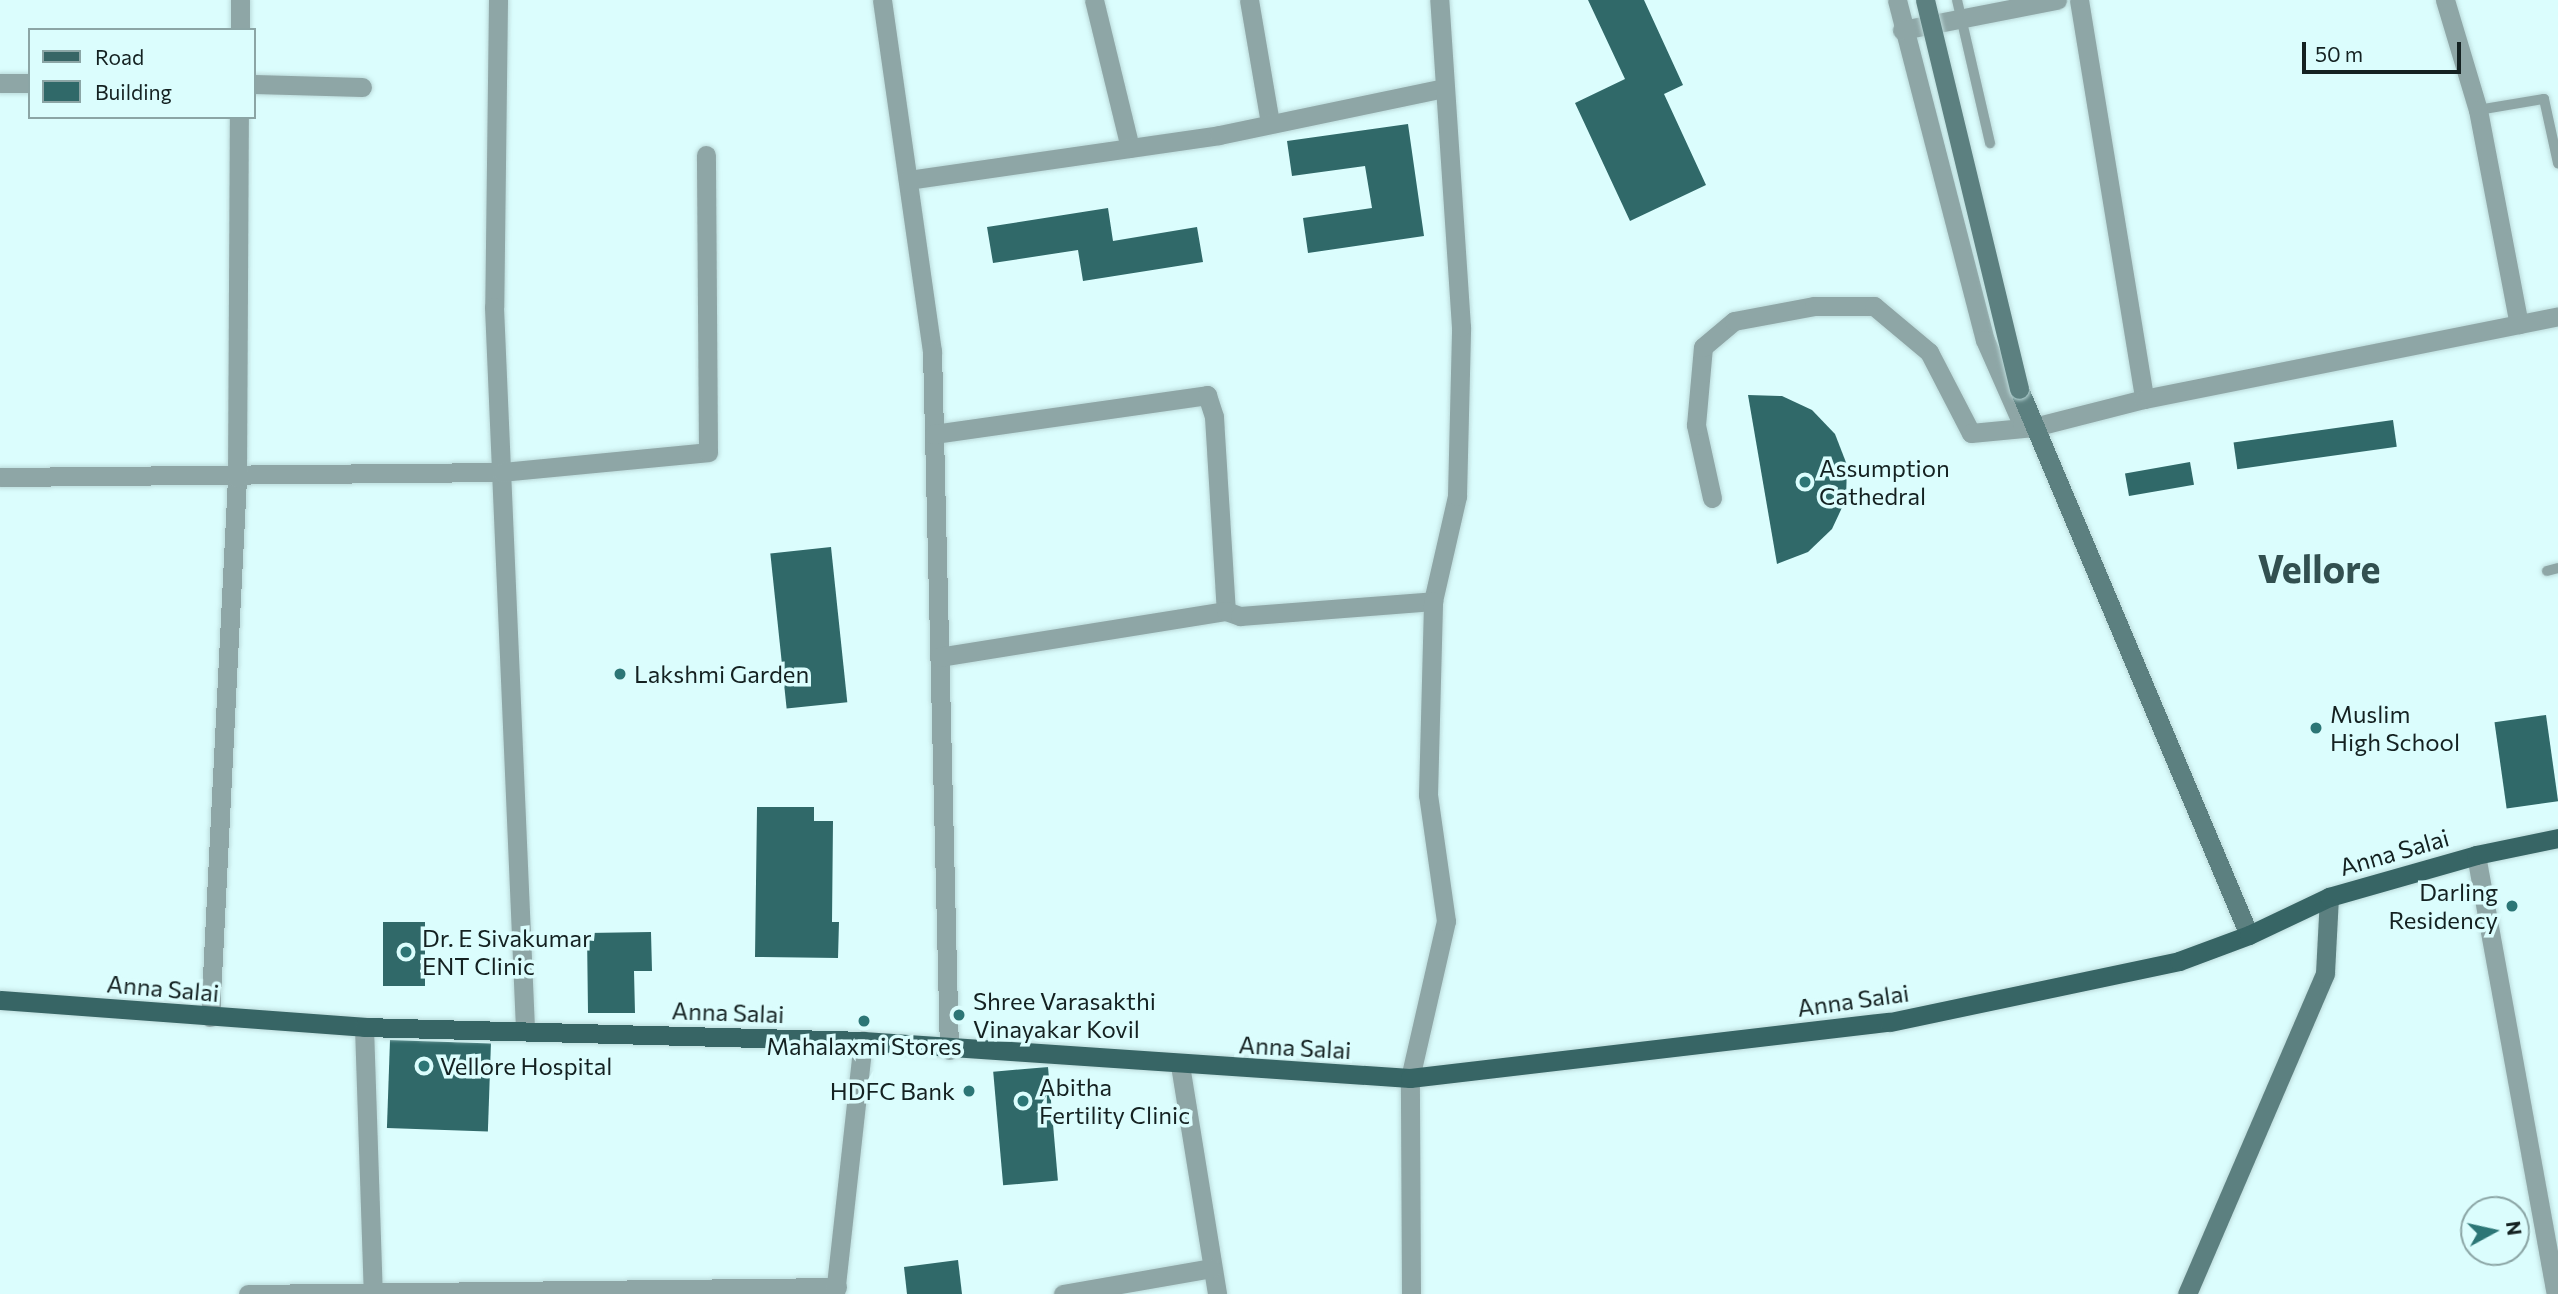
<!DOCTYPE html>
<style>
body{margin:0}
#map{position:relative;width:2558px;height:1294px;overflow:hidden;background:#dbfdfd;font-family:Commissioner,sans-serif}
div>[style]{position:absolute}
.building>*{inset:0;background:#306969;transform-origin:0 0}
.roads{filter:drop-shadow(0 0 2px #bbdada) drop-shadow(0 0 2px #bbdada)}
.service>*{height:10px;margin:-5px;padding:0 5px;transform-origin:5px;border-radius:5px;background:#8ea6a6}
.minor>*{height:19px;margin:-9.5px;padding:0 9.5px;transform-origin:9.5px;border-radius:9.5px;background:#8ea6a6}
.tertiary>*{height:19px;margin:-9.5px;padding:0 9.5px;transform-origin:9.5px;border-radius:9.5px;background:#8ea6a6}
.secondary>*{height:19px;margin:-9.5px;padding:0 9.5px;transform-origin:9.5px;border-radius:9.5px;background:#5c8080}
.primary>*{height:19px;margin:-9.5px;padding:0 9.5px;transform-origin:9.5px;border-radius:9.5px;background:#376565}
.bridges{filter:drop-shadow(0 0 2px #bbdada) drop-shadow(0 0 2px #bbdada)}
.secondary-bridge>*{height:19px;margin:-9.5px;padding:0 9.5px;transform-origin:9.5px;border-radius:9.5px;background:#5c8080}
.dots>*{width:19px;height:19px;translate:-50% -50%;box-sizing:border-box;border:4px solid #dbfdfd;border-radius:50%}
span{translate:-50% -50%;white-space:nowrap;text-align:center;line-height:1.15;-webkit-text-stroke:7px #dbfdfd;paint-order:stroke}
.poi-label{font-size:24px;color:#142121}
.left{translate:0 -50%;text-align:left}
.right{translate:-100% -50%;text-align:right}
.street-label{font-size:24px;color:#142121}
.town-label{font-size:38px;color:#325050;font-weight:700}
.legend{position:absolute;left:28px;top:28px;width:228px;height:91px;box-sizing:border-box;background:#dbfdfd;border:2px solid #8ba5a5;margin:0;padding:9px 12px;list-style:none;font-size:21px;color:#142121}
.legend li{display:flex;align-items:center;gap:14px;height:35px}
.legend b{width:35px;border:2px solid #8ba5a5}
.north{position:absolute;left:2460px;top:1196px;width:70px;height:70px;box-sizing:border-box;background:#dbfdfd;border:2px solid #8ba5a5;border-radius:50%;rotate:82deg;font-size:19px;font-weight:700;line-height:28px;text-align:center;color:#142121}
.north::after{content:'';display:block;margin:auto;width:24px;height:32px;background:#2c7676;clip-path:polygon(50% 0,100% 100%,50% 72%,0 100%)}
.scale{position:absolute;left:2302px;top:42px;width:159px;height:32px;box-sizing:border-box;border:4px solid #142121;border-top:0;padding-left:9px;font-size:21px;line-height:24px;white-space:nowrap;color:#142121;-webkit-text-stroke:5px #dbfdfd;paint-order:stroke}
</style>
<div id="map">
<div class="building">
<div style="clip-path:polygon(1588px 0,1644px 0,1683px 85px,1664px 94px,1706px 185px,1630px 221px,1575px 103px,1625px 79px)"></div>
<div style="clip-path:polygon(1408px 124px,1424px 236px,1308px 253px,1303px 218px,1372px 208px,1365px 166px,1292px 176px,1287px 141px)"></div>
<div style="clip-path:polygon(1108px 208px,1113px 241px,1197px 227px,1203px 262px,1083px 281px,1078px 250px,993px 263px,987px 227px)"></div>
<div style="clip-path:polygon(1748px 395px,1782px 396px,1812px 410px,1835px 434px,1847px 465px,1846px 499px,1832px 529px,1808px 552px,1777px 564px)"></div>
<div style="left:2393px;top:420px;width:27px;height:161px;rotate:82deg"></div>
<div style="left:2190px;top:462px;width:23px;height:66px;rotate:80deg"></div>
<div style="left:831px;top:547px;width:156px;height:61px;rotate:84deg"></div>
<div style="left:2546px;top:715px;width:87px;height:52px;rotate:82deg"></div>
<div style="clip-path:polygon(757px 807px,814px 807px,814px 821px,833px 821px,832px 922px,839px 922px,838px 958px,755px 957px)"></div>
<div style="left:383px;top:922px;width:42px;height:64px"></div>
<div style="clip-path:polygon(651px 932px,652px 971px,634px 971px,635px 1013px,588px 1013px,587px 933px)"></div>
<div style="left:390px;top:1040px;width:101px;height:88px;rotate:2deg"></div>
<div style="left:1048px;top:1067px;width:114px;height:55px;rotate:85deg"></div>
<div style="clip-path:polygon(958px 1260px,962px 1294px,907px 1294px,904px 1267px)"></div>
</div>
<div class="roads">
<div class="service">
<div style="left:1957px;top:0;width:147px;rotate:77deg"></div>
<div style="left:2478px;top:110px;width:67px;rotate:-9.5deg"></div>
<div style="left:2544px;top:99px;width:66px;rotate:77.7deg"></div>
<div style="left:2547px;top:571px;width:11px;rotate:-15deg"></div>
</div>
<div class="minor">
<div style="left:498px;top:0;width:307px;rotate:90.7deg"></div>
<div style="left:494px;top:307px;width:723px;rotate:87.54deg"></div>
<div style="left:882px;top:0;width:355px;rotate:81.9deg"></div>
<div style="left:932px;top:351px;width:699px;rotate:88.61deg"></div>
<div style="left:1094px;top:0;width:152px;rotate:76.3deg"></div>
<div style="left:1249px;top:0;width:125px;rotate:80.3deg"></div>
<div style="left:2079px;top:0;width:404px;rotate:80.7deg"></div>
<div style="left:2445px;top:0;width:115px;rotate:73.3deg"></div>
<div style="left:2478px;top:110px;width:218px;rotate:79.2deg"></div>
<div style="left:240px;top:30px;width:30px;rotate:-90deg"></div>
<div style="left:0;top:83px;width:30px"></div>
<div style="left:254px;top:84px;width:108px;rotate:1.6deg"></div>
<div style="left:908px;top:180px;width:314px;rotate:-8.2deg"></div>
<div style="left:1219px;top:135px;width:229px;rotate:-11.8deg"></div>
<div style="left:934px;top:434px;width:276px;rotate:-8.1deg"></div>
<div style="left:1207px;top:395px;width:23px;rotate:72deg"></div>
<div style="left:1214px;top:417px;width:194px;rotate:86.5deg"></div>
<div style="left:0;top:477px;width:502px;rotate:-0.57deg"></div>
<div style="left:502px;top:472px;width:207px;rotate:-5.5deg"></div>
<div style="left:708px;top:452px;width:297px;rotate:-90.4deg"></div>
<div style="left:1712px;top:498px;width:75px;rotate:-102.4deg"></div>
<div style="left:1696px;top:425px;width:78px;rotate:-84.9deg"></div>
<div style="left:1703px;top:347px;width:40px;rotate:-40deg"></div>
<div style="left:1734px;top:321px;width:81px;rotate:-10.6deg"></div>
<div style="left:1814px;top:306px;width:60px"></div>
<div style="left:1874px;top:306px;width:72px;rotate:39.9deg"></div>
<div style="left:1929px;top:352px;width:91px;rotate:62.6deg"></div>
<div style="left:1971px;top:433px;width:63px;rotate:-5.4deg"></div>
<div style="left:939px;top:657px;width:291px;rotate:-9.1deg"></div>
<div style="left:1226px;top:611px;width:15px;rotate:20deg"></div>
<div style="left:1240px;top:616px;width:194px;rotate:-4.4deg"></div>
<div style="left:1433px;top:601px;width:108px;rotate:-77.1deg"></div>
<div style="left:1457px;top:496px;width:169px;rotate:-88.6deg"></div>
<div style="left:1461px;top:327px;width:328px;rotate:-93.8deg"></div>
<div style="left:2476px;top:855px;width:446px;rotate:79.7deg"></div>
<div style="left:210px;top:1017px;width:540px;rotate:-87.13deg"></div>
<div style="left:237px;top:478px;width:361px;rotate:-89.7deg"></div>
<div style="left:364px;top:1027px;width:267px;rotate:88.1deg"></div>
<div style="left:1180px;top:1065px;width:232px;rotate:80.8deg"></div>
<div style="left:248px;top:1294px;width:589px;rotate:-0.68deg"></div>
<div style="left:835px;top:1294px;width:255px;rotate:-83.7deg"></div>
<div style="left:1063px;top:1294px;width:151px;rotate:-9.9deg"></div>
<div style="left:1411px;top:1294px;width:216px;rotate:-90.3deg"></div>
<div style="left:1410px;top:1078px;width:161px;rotate:-77.1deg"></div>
<div style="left:1446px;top:921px;width:127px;rotate:-98.1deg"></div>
<div style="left:1428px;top:795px;width:194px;rotate:-88.5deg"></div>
</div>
<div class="tertiary">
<div style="left:1897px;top:0;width:351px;rotate:75.5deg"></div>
<div style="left:1985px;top:340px;width:92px;rotate:66.2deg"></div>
<div style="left:2022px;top:424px;width:12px;rotate:14deg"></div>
<div style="left:2034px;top:427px;width:114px;rotate:-14.3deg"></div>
<div style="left:2144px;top:399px;width:422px;rotate:-11.3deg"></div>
<div style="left:1902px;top:30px;width:158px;rotate:-11deg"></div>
</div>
<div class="secondary">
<div style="left:2019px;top:389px;width:592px;rotate:67.16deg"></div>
<div style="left:2187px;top:1294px;width:349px;rotate:-66.7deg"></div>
<div style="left:2325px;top:973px;width:76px;rotate:-87deg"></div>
</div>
<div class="primary">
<div style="left:0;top:1000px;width:365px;rotate:4.2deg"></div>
<div style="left:364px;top:1027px;width:499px;rotate:1.6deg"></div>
<div style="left:863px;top:1041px;width:548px;rotate:3.87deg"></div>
<div style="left:1410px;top:1078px;width:483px;rotate:-6.7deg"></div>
<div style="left:1890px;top:1022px;width:295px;rotate:-11.9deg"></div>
<div style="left:2179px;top:961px;width:75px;rotate:-20.4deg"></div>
<div style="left:2249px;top:935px;width:89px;rotate:-25.4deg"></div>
<div style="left:2329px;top:897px;width:153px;rotate:-15.9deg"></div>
<div style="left:2476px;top:855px;width:84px;rotate:-11.7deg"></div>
</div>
</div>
<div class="bridges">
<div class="secondary-bridge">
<div style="left:1925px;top:0;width:400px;rotate:76.4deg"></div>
</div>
</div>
<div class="dots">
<div style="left:1805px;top:482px;background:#2c7676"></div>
<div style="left:620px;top:674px;background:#2c7676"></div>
<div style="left:2316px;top:728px;background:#2c7676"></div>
<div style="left:2512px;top:906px;background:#2c7676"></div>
<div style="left:406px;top:952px;background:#2c7676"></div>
<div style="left:959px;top:1015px;background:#2c7676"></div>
<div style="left:864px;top:1021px;background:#2c7676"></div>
<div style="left:424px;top:1066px;background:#2c7676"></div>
<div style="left:969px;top:1091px;background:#2c7676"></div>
<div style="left:1023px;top:1101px;background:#2c7676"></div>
</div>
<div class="poi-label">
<span class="left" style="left:1819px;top:482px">Assumption<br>Cathedral</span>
<span class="left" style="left:634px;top:674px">Lakshmi Garden</span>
<span class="left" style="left:2330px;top:728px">Muslim<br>High School</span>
<span class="right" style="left:2498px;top:906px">Darling<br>Residency</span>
<span class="left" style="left:422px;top:952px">Dr. E Sivakumar<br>ENT Clinic</span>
<span class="left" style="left:973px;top:1015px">Shree Varasakthi<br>Vinayakar Kovil</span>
<span style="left:864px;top:1046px">Mahalaxmi Stores</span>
<span class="left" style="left:440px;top:1066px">Vellore Hospital</span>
<span class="left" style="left:1039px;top:1101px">Abitha<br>Fertility Clinic</span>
<span class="right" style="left:955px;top:1091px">HDFC Bank</span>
</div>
<div class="street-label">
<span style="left:2394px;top:852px;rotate:-16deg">Anna Salai</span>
<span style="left:163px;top:988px;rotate:5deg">Anna Salai</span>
<span style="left:1853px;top:1000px;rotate:-8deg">Anna Salai</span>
<span style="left:728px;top:1012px;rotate:2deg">Anna Salai</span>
<span style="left:1295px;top:1047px;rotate:3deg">Anna Salai</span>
</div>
<div class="town-label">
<span style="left:2319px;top:568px">Vellore</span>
</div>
<ul class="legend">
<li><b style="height:9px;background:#376565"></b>Road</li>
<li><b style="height:19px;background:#306969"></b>Building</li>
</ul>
<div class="north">N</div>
<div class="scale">50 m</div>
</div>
